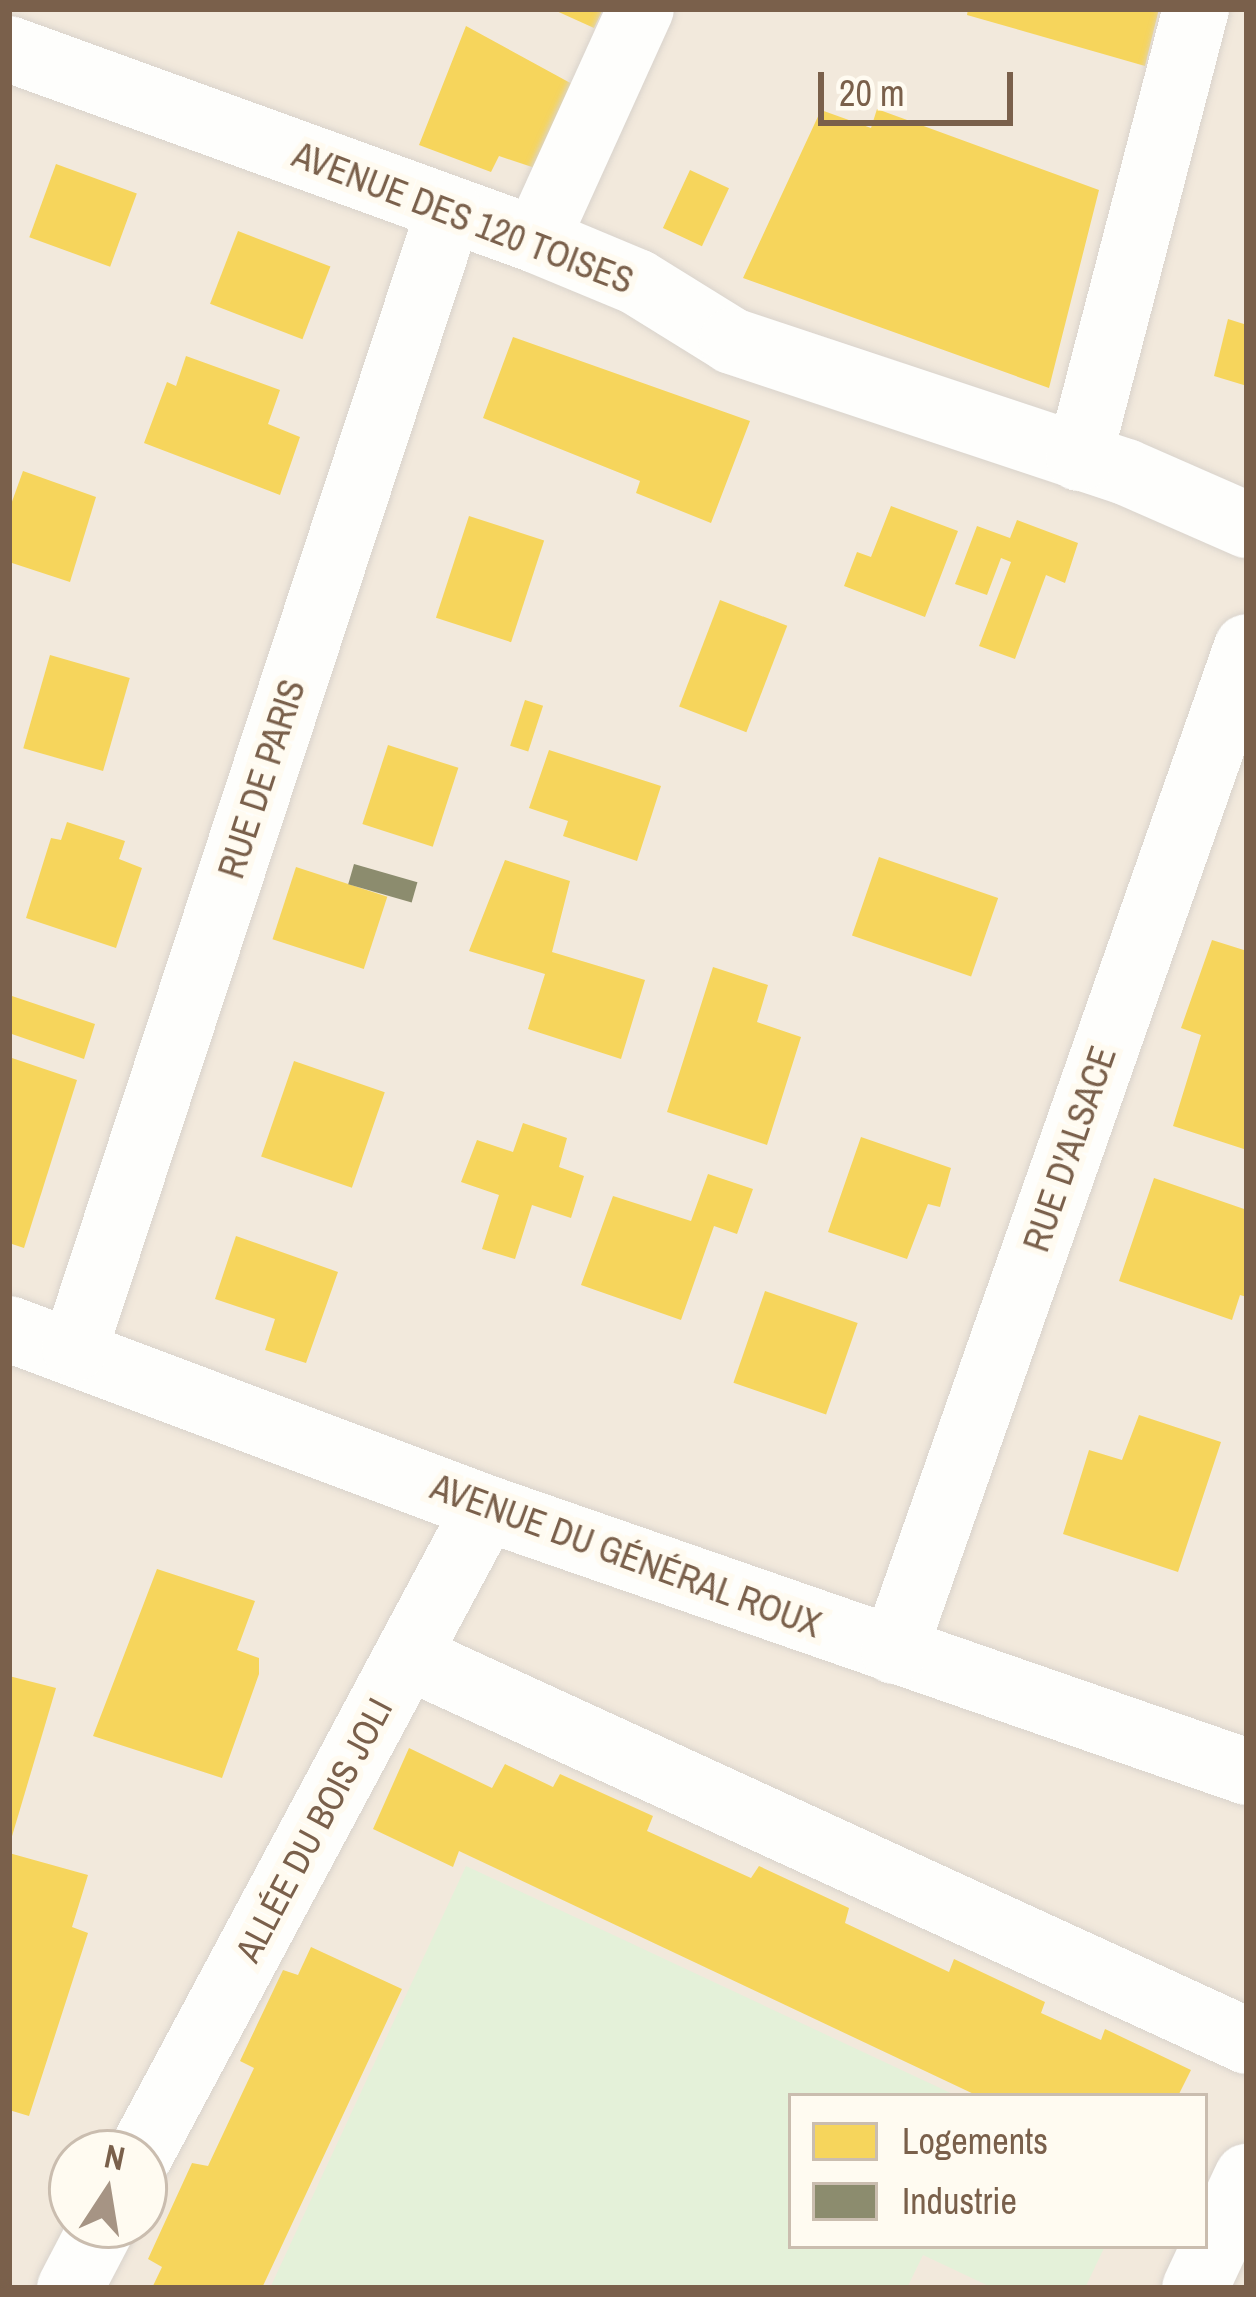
<!DOCTYPE html>
<meta charset="utf-8">
<style>
body{margin:0}
#map{position:relative;width:1256px;height:2297px;overflow:hidden;background:#f9f6ee;font-family:"Archivo Narrow",sans-serif}
div>[style]{position:absolute}
.residential>*{inset:0;background:#f2e9dc}
.green>*{inset:0;background:#e4f1d9}
.homes>*{inset:0;background:#f6d55c;transform-origin:0 0}
.industry>*{inset:0;background:#8c8c6e;transform-origin:0 0}
.roads{filter:drop-shadow(0 0 3px #d9d3cc) drop-shadow(0 0 3px #d9d3cc)}
.minor>*{height:66px;margin:-33px;padding:0 33px;transform-origin:33px;border-radius:33px;background:#fefefc}
span{translate:-50% -50%;white-space:nowrap;text-align:center;line-height:1.15;-webkit-text-stroke:12px #fffbf1;paint-order:stroke}
.street-label{font-size:36px;color:#7a604b}
.frame{position:absolute;inset:0;border:12px solid #7a604b;pointer-events:none}
.legend{position:absolute;left:788px;top:2093px;width:420px;height:156px;box-sizing:border-box;background:#fffbf1;border:3px solid #cabdaf;margin:0;padding:15px 21px;list-style:none;font-size:36px;color:#7a604b}
.legend li{display:flex;align-items:center;gap:24px;height:60px}
.legend b{width:60px;border:3px solid #cabdaf}
.north{position:absolute;left:48px;top:2129px;width:120px;height:120px;box-sizing:border-box;background:#fffbf1;border:3px solid #cabdaf;border-radius:50%;rotate:12deg;font-size:33px;font-weight:700;line-height:48px;text-align:center;color:#7a604b}
.north::after{content:'';display:block;margin:auto;width:42px;height:54px;background:#a69484;clip-path:polygon(50% 0,100% 100%,50% 72%,0 100%)}
.scale{position:absolute;left:818px;top:72px;width:195px;height:54px;box-sizing:border-box;border:6px solid #7a604b;border-top:0;padding-left:15px;font-size:36px;line-height:42px;white-space:nowrap;color:#7a604b;-webkit-text-stroke:9px #fffbf1;paint-order:stroke}
</style>
<div id="map">
<div class="residential">
<div style="clip-path:polygon(evenodd,9px 9px,1247px 9px,1247px 2288px,9px 2288px,9px 9px,791px 2096px,1205px 2096px,1205px 2246px,791px 2246px,791px 2096px,9px 9px,72px 2153px,144px 2153px,144px 2225px,72px 2225px,72px 2153px)"></div>
</div>
<div class="green">
<div style="clip-path:polygon(466px 1866px,957px 2096px,791px 2096px,791px 2246px,1105px 2246px,1085px 2288px,993px 2288px,923px 2255px,907px 2288px,270px 2288px)"></div>
</div>
<div class="homes">
<div style="clip-path:polygon(552px 9px,603px 9px,594px 28px)"></div>
<div style="clip-path:polygon(968px 9px,1159px 9px,1145px 66px,967px 15px)"></div>
<div style="clip-path:polygon(466px 26px,574px 85px,535px 168px,499px 156px,491px 172px,419px 145px)"></div>
<div style="clip-path:polygon(877px 109px,1099px 190px,1049px 388px,743px 278px,821px 110px,871px 128px)"></div>
<div style="left:56px;top:164px;width:86px;height:78px;rotate:20deg"></div>
<div style="left:690px;top:170px;width:43px;height:64px;rotate:25deg"></div>
<div style="left:238px;top:231px;width:99px;height:78px;rotate:21deg"></div>
<div style="clip-path:polygon(1228px 319px,1247px 325px,1247px 386px,1214px 376px)"></div>
<div style="clip-path:polygon(513px 337px,750px 421px,711px 523px,636px 493px,640px 481px,483px 418px)"></div>
<div style="clip-path:polygon(186px 356px,280px 390px,268px 424px,300px 437px,280px 495px,144px 443px,167px 382px,176px 386px)"></div>
<div style="clip-path:polygon(23px 471px,96px 497px,70px 582px,9px 562px,9px 510px)"></div>
<div style="clip-path:polygon(891px 506px,958px 531px,925px 617px,844px 586px,857px 552px,871px 557px)"></div>
<div style="left:469px;top:516px;width:79px;height:107px;rotate:18deg"></div>
<div style="clip-path:polygon(1017px 520px,1078px 543px,1065px 583px,1046px 575px,1015px 659px,979px 646px,1011px 562px,1001px 558px,987px 595px,955px 584px,977px 526px,1010px 538px)"></div>
<div style="left:720px;top:600px;width:72px;height:114px;rotate:21deg"></div>
<div style="left:50px;top:655px;width:83px;height:97px;rotate:16deg"></div>
<div style="left:525px;top:700px;width:19px;height:48px;rotate:18deg"></div>
<div style="left:388px;top:745px;width:74px;height:83px;rotate:18deg"></div>
<div style="clip-path:polygon(549px 750px,661px 786px,637px 861px,563px 836px,568px 821px,529px 808px)"></div>
<div style="clip-path:polygon(67px 822px,125px 841px,119px 859px,142px 868px,116px 948px,26px 918px,51px 838px,61px 840px)"></div>
<div style="left:879px;top:857px;width:126px;height:83px;rotate:19deg"></div>
<div style="clip-path:polygon(505px 860px,570px 881px,552px 952px,645px 980px,621px 1059px,528px 1029px,545px 974px,469px 951px)"></div>
<div style="left:296px;top:867px;width:96px;height:76px;rotate:18deg"></div>
<div style="clip-path:polygon(1212px 940px,1247px 951px,1247px 1150px,1173px 1126px,1201px 1035px,1181px 1028px)"></div>
<div style="clip-path:polygon(713px 967px,768px 985px,757px 1022px,801px 1037px,767px 1145px,667px 1112px)"></div>
<div style="clip-path:polygon(9px 995px,95px 1024px,84px 1059px,9px 1033px)"></div>
<div style="clip-path:polygon(9px 1057px,77px 1080px,24px 1248px,9px 1243px)"></div>
<div style="left:294px;top:1061px;width:96px;height:101px;rotate:19deg"></div>
<div style="clip-path:polygon(523px 1123px,567px 1138px,559px 1167px,584px 1176px,571px 1218px,532px 1205px,515px 1259px,482px 1249px,499px 1195px,461px 1182px,477px 1140px,513px 1152px)"></div>
<div style="clip-path:polygon(861px 1137px,951px 1168px,940px 1207px,928px 1204px,907px 1259px,828px 1232px)"></div>
<div style="clip-path:polygon(708px 1174px,753px 1189px,737px 1234px,714px 1226px,681px 1320px,581px 1285px,613px 1196px,691px 1221px)"></div>
<div style="clip-path:polygon(1154px 1178px,1247px 1210px,1247px 1297px,1240px 1295px,1232px 1320px,1119px 1281px)"></div>
<div style="clip-path:polygon(236px 1236px,338px 1272px,306px 1363px,265px 1350px,275px 1319px,215px 1299px)"></div>
<div style="left:765px;top:1291px;width:98px;height:97px;rotate:19deg"></div>
<div style="clip-path:polygon(1139px 1415px,1221px 1442px,1178px 1572px,1063px 1534px,1089px 1450px,1122px 1460px)"></div>
<div style="clip-path:polygon(157px 1569px,255px 1601px,237px 1650px,259px 1658px,259px 1674px,222px 1778px,93px 1736px)"></div>
<div style="clip-path:polygon(9px 1676px,56px 1688px,10px 1843px,9px 1843px)"></div>
<div style="clip-path:polygon(409px 1748px,492px 1788px,505px 1764px,553px 1787px,560px 1774px,653px 1816px,647px 1831px,751px 1878px,759px 1866px,849px 1908px,845px 1923px,949px 1972px,954px 1959px,1045px 2002px,1041px 2013px,1101px 2040px,1105px 2029px,1191px 2070px,1178px 2096px,978px 2096px,459px 1851px,453px 1867px,373px 1829px)"></div>
<div style="clip-path:polygon(9px 1853px,88px 1875px,72px 1927px,88px 1933px,29px 2116px,9px 2110px)"></div>
<div style="clip-path:polygon(311px 1947px,402px 1989px,262px 2288px,152px 2288px,162px 2267px,148px 2259px,192px 2163px,208px 2166px,254px 2068px,240px 2061px,283px 1970px,298px 1975px)"></div>
</div>
<div class="industry">
<div style="left:354px;top:864px;width:66px;height:21px;rotate:16deg"></div>
</div>
<div class="roads">
<div class="minor">
<div style="left:9px;top:49px;width:561px;rotate:19.92deg"></div>
<div style="left:536px;top:240px;width:109px;rotate:22.6deg"></div>
<div style="left:637px;top:282px;width:112px;rotate:31.8deg"></div>
<div style="left:732px;top:341px;width:415px;rotate:18.4deg"></div>
<div style="left:1126px;top:472px;width:132px;rotate:23.7deg"></div>
<div style="left:536px;top:240px;width:254px;rotate:-65.6deg"></div>
<div style="left:1079px;top:458px;width:464px;rotate:-75.4deg"></div>
<div style="left:9px;top:1329px;width:509px;rotate:20.57deg"></div>
<div style="left:486px;top:1508px;width:805px;rotate:19.13deg"></div>
<div style="left:75px;top:1348px;width:1197px;rotate:-71.79deg"></div>
<div style="left:894px;top:1651px;width:1064px;rotate:-70.63deg"></div>
<div style="left:407px;top:1656px;width:924px;rotate:24.62deg"></div>
<div style="left:141px;top:2153px;width:731px;rotate:-61.86deg"></div>
<div style="left:70px;top:2288px;width:71px;rotate:-62.4deg"></div>
<div style="left:1195px;top:2288px;width:123px;rotate:-64.9deg"></div>
</div>
</div>
<div class="street-label">
<span style="left:463px;top:218px;rotate:21deg">AVENUE DES 120 TOISES</span>
<span style="left:262px;top:779px;rotate:-72deg">RUE DE PARIS</span>
<span style="left:1070px;top:1149px;rotate:-71deg">RUE D'ALSACE</span>
<span style="left:626px;top:1556px;rotate:20deg">AVENUE DU GÉNÉRAL ROUX</span>
<span style="left:314px;top:1830px;rotate:-62deg">ALLÉE DU BOIS JOLI</span>
</div>
<div class="frame"></div>
<ul class="legend">
<li><b style="height:33px;background:#f6d55c"></b>Logements</li>
<li><b style="height:33px;background:#8c8c6e"></b>Industrie</li>
</ul>
<div class="north">N</div>
<div class="scale">20 m</div>
</div>
